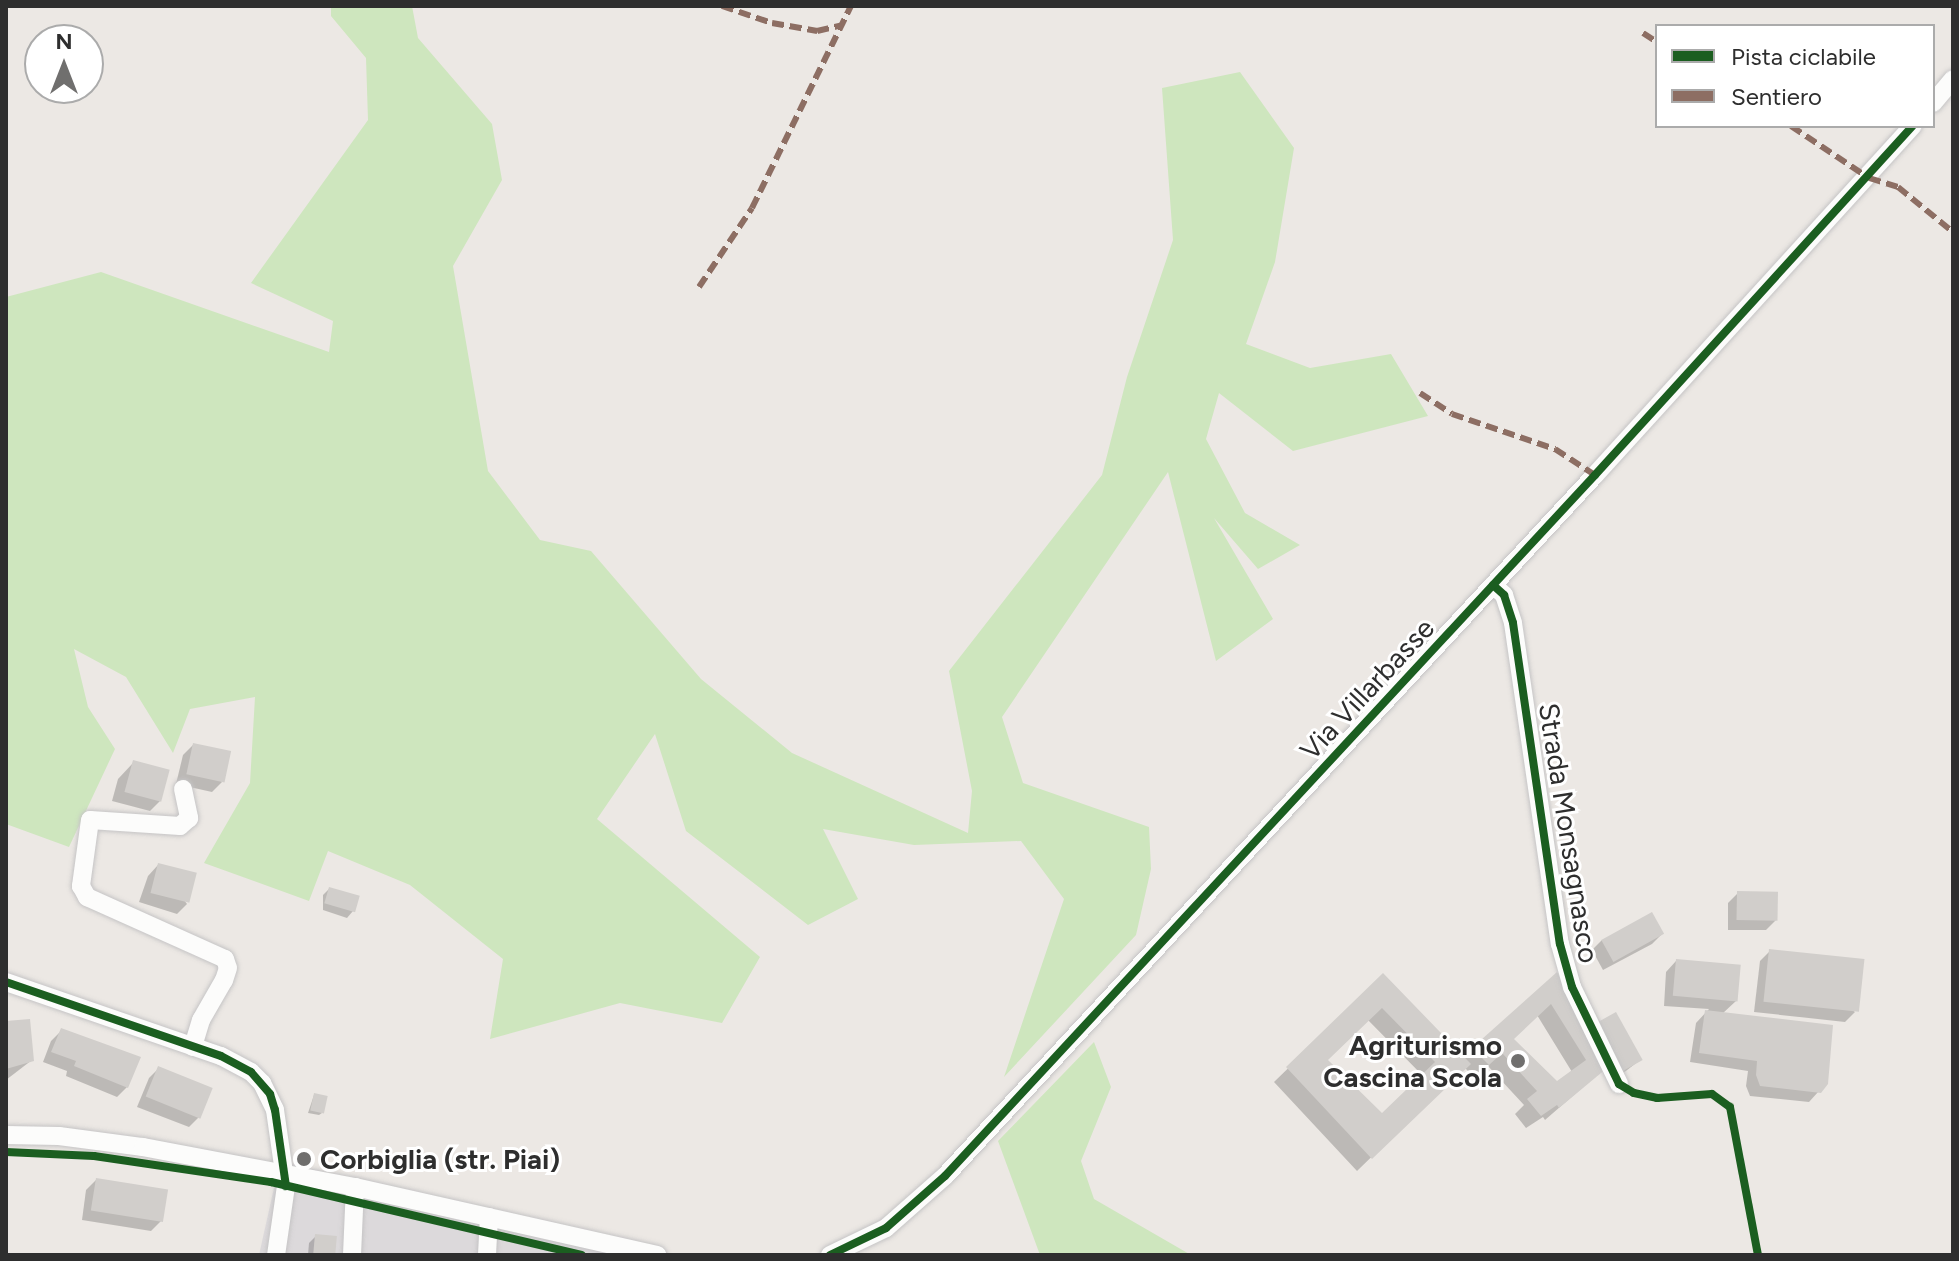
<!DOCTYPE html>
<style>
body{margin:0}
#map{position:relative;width:1959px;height:1261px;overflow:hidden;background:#ece8e4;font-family:Figtree,sans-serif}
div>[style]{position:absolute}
.industrial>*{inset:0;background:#dcd9db}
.green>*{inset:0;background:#cee6be}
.shadow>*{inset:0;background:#0003}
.building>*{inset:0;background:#d1cecb;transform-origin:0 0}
.roads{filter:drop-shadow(0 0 2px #c5c4c5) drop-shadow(0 0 2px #c5c4c5)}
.minor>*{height:18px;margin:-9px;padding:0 9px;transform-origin:9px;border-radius:9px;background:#fcfcfb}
.quiet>*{height:6px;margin-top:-3px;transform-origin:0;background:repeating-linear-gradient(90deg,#8d6e63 0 12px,transparent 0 18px)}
.cycleway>*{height:8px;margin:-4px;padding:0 4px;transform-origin:4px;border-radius:4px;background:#1b5e20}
.dots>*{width:22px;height:22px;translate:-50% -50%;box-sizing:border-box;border:4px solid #fff;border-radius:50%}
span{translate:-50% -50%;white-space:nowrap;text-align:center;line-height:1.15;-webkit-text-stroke:6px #fff;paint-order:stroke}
.street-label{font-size:28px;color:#2e2e2e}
.poi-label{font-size:28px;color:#2e2e2e;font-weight:700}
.right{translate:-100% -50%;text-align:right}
.left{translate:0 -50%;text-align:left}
.frame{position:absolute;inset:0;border:8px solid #2e2e2e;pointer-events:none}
.legend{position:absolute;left:1655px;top:24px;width:280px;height:104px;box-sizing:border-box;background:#fff;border:2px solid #ababab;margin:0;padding:10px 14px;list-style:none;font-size:24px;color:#2e2e2e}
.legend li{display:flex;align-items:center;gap:16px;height:40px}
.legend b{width:40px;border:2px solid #ababab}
.north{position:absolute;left:24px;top:24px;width:80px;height:80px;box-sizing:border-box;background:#fff;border:2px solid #ababab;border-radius:50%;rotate:0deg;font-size:22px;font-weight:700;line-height:32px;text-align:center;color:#2e2e2e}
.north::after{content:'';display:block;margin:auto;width:28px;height:36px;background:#706f6e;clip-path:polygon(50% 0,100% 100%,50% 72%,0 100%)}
</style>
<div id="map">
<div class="industrial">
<div style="clip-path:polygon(280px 1161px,660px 1255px,259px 1255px)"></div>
</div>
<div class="green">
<div style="clip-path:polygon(331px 6px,412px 6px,418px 38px,492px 124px,502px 180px,453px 266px,488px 471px,540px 540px,591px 551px,701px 679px,792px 753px,968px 833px,972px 791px,949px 671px,1102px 475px,1127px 377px,1173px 240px,1162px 88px,1240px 72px,1294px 148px,1275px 262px,1246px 344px,1310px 368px,1391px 354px,1428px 416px,1293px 451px,1219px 393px,1206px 439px,1245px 513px,1300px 545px,1258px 569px,1214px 518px,1273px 619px,1216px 661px,1168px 472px,1002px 717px,1023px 783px,1149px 827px,1151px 869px,1136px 935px,1004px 1077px,1064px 899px,1021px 841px,914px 845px,823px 829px,858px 899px,808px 925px,686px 831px,655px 734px,597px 819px,760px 957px,722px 1023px,620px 1003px,490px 1039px,503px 959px,410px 885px,328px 851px,309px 901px,204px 863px,250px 783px,255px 697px,190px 709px,173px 753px,126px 677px,74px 649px,88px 707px,115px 749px,69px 847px,6px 824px,6px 297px,101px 272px,329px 352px,333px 321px,251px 283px,368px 120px,366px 58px,331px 16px)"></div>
<div style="clip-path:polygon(1094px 1042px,1111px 1087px,1081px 1161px,1094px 1199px,1191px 1255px,1040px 1255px,998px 1141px)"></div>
</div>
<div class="shadow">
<div style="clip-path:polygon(193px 745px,222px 782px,212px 792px,176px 784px,183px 755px)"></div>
<div style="clip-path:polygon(133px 763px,160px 801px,150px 811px,112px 801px,118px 779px)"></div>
<div style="clip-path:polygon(158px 865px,187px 904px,177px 914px,139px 902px,148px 876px)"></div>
<div style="clip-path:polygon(329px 889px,353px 911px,347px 918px,323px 910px,323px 895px)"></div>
<div style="clip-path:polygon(1738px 893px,1776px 920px,1766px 930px,1728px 930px,1728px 903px)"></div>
<div style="clip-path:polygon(1662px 934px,1652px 944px,1603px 970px,1592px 950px,1602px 940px)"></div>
<div style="clip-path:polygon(1770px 951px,1855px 1012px,1845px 1022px,1754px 1012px,1760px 961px)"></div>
<div style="clip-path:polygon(1676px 961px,1736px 1001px,1722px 1014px,1819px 1091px,1809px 1102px,1750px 1096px,1746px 1086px,1748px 1071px,1690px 1062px,1696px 1023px,1709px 1009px,1664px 1006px,1666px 972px)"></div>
<div style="clip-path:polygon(evenodd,1383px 976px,1464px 1059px,1556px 976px,1588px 1035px,1640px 1060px,1613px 1081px,1606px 1067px,1545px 1120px,1543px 1117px,1526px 1128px,1515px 1114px,1524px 1105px,1487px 1065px,1474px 1077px,1464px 1067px,1357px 1171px,1274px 1082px,1383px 976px,1537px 1015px,1572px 1072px,1557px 1084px,1512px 1039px,1537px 1015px,1383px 976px,1367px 1019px,1423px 1076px,1382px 1116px,1325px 1060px,1367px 1019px)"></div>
<div style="clip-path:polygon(6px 1023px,32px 1060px,6px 1080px)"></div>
<div style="clip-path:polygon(61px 1031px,127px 1087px,117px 1097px,66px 1076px,67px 1071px,43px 1062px,51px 1041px)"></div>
<div style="clip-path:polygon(159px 1068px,199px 1117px,189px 1127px,137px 1107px,149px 1078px)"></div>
<div style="clip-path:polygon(314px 1095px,322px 1113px,319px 1115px,308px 1113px)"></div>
<div style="clip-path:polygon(96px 1180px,161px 1221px,151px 1231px,82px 1220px,86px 1190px)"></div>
<div style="clip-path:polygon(316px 1236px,334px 1255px,308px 1255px,309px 1243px)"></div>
</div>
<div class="building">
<div style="left:193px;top:743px;width:39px;height:32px;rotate:12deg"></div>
<div style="left:133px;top:760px;width:38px;height:33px;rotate:15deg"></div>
<div style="left:158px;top:863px;width:40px;height:31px;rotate:14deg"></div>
<div style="left:329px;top:887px;width:32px;height:17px;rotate:16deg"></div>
<div style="left:1737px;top:891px;width:41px;height:29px;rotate:1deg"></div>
<div style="left:1652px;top:912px;width:25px;height:58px;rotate:61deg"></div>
<div style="left:1769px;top:949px;width:96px;height:53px;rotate:6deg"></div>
<div style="left:1676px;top:959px;width:65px;height:37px;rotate:5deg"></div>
<div style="clip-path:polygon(evenodd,1557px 972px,1607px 1068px,1559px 1108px,1557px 1105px,1541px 1116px,1527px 1099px,1537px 1091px,1502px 1053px,1489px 1065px,1472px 1048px,1557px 972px,1551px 1004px,1586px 1060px,1557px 1081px,1514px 1039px,1551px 1004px)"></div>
<div style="clip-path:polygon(evenodd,1383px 973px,1471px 1064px,1372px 1159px,1286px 1067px,1383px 973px,1382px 1008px,1435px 1062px,1382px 1113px,1328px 1060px,1382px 1008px)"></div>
<div style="clip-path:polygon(1705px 1010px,1833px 1025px,1828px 1084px,1821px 1093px,1760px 1086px,1756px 1075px,1757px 1061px,1699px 1053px)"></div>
<div style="left:1616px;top:1012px;width:55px;height:23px;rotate:61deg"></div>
<div style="clip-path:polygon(30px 1019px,34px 1061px,6px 1069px,6px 1021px)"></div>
<div style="clip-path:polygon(61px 1028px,141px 1057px,128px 1088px,74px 1066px,76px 1061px,51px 1052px)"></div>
<div style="left:158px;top:1066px;width:59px;height:33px;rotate:22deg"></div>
<div style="left:314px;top:1093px;width:14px;height:18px;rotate:12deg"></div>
<div style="left:96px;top:1178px;width:73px;height:33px;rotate:9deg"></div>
<div style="left:315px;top:1234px;width:22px;height:21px;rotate:5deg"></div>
</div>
<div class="roads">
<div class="minor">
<div style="left:1933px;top:103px;width:31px;rotate:-50deg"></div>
<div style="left:1493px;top:585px;width:15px;rotate:42deg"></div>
<div style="left:1504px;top:595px;width:29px;rotate:72deg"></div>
<div style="left:1513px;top:623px;width:324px;rotate:81.7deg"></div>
<div style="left:1560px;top:944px;width:45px;rotate:74.4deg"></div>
<div style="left:1572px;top:987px;width:108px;rotate:64.1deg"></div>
<div style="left:183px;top:789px;width:30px;rotate:78deg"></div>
<div style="left:189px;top:818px;width:12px;rotate:138deg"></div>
<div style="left:180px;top:826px;width:90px;rotate:-176.2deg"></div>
<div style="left:90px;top:820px;width:67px;rotate:97.8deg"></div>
<div style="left:81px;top:886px;width:13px;rotate:61deg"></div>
<div style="left:87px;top:897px;width:151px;rotate:24.2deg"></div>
<div style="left:225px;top:959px;width:9px;rotate:72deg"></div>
<div style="left:228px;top:968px;width:13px;rotate:108deg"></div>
<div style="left:224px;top:980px;width:46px;rotate:119.9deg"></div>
<div style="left:201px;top:1020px;width:28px;rotate:107deg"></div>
<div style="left:6px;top:982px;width:227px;rotate:19deg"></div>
<div style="left:221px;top:1056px;width:34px;rotate:28deg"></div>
<div style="left:251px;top:1072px;width:16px;rotate:45deg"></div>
<div style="left:262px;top:1083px;width:30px;rotate:64deg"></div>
<div style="left:275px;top:1110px;width:77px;rotate:81.8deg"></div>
<div style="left:286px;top:1186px;width:70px;rotate:98.2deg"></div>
<div style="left:6px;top:1135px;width:53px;rotate:1.1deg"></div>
<div style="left:59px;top:1136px;width:85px;rotate:7.5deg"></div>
<div style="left:143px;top:1147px;width:216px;rotate:10.7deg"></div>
<div style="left:355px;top:1187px;width:310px;rotate:12.7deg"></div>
<div style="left:352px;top:1255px;width:68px;rotate:-87.5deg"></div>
<div style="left:487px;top:1255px;width:38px;rotate:-87deg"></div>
<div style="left:830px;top:1255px;width:62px;rotate:-25.7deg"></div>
<div style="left:886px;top:1228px;width:79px;rotate:-41.4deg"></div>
<div style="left:945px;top:1176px;width:956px;rotate:-47.16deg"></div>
<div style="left:1595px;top:475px;width:472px;rotate:-47.7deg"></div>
</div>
</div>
<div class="quiet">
<div style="left:722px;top:6px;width:53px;rotate:18.8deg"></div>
<div style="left:772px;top:23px;width:46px;rotate:10.1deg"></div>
<div style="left:817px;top:31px;width:26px;rotate:-13deg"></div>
<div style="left:1643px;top:33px;width:17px;rotate:33deg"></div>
<div style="left:1791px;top:126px;width:94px;rotate:33.7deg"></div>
<div style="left:1869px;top:178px;width:30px;rotate:17deg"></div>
<div style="left:1898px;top:187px;width:71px;rotate:39.3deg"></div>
<div style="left:699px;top:287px;width:95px;rotate:-56.1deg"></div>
<div style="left:752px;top:208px;width:225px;rotate:-63.9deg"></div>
<div style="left:1420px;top:393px;width:38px;rotate:33deg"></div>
<div style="left:1452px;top:414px;width:109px;rotate:18.8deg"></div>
<div style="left:1555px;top:449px;width:48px;rotate:33deg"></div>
</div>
<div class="cycleway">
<div style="left:1493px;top:585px;width:15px;rotate:42deg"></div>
<div style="left:1504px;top:595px;width:29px;rotate:72deg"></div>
<div style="left:1513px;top:623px;width:324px;rotate:81.7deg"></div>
<div style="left:1560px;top:944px;width:45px;rotate:74.4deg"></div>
<div style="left:1572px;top:987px;width:108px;rotate:64.1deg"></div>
<div style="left:1619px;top:1084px;width:17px;rotate:31deg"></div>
<div style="left:1634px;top:1093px;width:24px;rotate:12deg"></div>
<div style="left:1657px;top:1098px;width:55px;rotate:-4.2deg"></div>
<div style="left:1712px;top:1094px;width:22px;rotate:36deg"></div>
<div style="left:1730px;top:1107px;width:151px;rotate:79.3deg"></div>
<div style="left:6px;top:982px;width:227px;rotate:19deg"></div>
<div style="left:221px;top:1056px;width:34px;rotate:28deg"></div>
<div style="left:251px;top:1072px;width:29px;rotate:49deg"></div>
<div style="left:270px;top:1094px;width:17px;rotate:73deg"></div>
<div style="left:275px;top:1110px;width:77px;rotate:81.8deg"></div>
<div style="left:6px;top:1152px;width:88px;rotate:2.6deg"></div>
<div style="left:94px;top:1156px;width:179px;rotate:8.4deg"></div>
<div style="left:271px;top:1182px;width:319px;rotate:13.2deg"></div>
<div style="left:830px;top:1255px;width:62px;rotate:-25.7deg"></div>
<div style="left:886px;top:1228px;width:79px;rotate:-41.4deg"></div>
<div style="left:945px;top:1176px;width:956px;rotate:-47.16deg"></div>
<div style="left:1595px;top:475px;width:472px;rotate:-47.7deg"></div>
</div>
<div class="dots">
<div style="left:1518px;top:1061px;background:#706f6e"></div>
<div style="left:304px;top:1159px;background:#706f6e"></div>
</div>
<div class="street-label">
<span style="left:1367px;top:689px;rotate:-47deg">Via Villarbasse</span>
<span style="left:1569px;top:833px;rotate:81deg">Strada Monsagnasco</span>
</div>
<div class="poi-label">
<span class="right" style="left:1502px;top:1061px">Agriturismo<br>Cascina Scola</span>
<span class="left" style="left:320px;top:1159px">Corbiglia (str. Piai)</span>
</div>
<div class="frame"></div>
<ul class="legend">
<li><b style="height:10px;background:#1b5e20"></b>Pista ciclabile</li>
<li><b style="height:10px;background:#8d6e63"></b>Sentiero</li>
</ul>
<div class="north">N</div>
</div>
